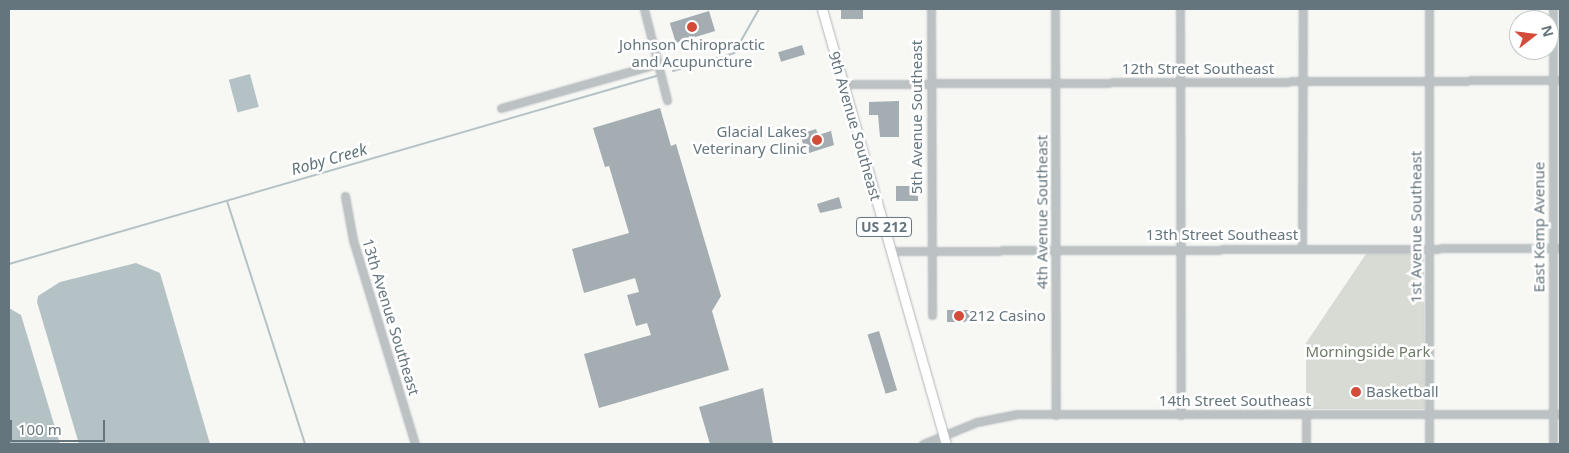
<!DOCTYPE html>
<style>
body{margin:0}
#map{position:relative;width:1569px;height:453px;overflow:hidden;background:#f7f7f4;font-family:"Noto Sans",sans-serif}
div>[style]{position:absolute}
.green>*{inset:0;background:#d7dbd4}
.water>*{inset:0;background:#b5c2c5;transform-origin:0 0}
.stream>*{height:2px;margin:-1px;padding:0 1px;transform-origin:1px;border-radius:1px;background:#b5c2c5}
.building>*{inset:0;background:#a4adb1;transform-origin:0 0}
.roads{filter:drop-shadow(0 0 1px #b0b6b9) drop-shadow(0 0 1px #b0b6b9)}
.minor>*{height:7px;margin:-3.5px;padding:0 3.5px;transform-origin:3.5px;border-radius:3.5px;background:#bcc1c4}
.major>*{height:9px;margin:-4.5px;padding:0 4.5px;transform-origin:4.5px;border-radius:4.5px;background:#fff}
.dots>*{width:14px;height:14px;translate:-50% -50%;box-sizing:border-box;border:2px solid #fff;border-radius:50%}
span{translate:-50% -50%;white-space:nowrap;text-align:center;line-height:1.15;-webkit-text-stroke:5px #fff;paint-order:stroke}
.shield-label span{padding:1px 4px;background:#fff;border:1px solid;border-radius:4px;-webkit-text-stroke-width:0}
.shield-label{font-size:14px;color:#65757d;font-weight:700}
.poi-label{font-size:15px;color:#65757d}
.right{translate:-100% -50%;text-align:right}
.left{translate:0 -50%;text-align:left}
.street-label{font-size:15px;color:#65757d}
.park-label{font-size:15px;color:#6d7a67}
.water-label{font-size:16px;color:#607478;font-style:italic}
.frame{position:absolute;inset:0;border:10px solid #65757d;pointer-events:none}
.north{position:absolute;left:1509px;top:10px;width:50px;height:50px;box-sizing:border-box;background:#fff;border:1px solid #c1c8cb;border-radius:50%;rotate:74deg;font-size:14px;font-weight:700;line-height:20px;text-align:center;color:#65757d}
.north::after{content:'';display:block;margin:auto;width:18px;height:22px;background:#d34b39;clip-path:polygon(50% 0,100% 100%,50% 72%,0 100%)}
.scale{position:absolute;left:10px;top:420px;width:95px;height:22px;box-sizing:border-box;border:2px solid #65757d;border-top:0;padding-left:6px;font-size:15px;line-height:18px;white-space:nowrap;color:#65757d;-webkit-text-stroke:4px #fff;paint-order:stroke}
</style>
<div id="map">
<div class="green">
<div style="clip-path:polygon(1366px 254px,1424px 254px,1425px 409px,1306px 409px,1306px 343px)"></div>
</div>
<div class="water">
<div style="left:250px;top:74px;width:34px;height:22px;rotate:75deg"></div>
<div style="clip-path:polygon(136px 263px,160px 273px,210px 444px,79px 444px,37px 302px,38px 296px,60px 282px)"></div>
<div style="clip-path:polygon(9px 308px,21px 315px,60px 444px,9px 444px)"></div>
</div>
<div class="stream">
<div style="left:673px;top:71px;width:64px;rotate:-16.4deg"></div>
<div style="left:734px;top:53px;width:51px;rotate:-60.4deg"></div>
<div style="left:227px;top:201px;width:255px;rotate:72.2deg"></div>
<div style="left:9px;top:264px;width:674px;rotate:-16.2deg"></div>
</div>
<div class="building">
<div style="left:841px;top:9px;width:22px;height:10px"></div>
<div style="left:709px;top:11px;width:21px;height:41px;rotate:73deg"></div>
<div style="left:802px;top:45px;width:10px;height:25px;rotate:73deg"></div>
<div style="clip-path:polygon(899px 101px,899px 137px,880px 137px,878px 115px,869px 115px,869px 102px)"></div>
<div style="clip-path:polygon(660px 108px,671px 146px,676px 144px,721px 296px,712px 311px,729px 370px,599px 408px,584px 354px,651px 335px,647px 323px,636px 326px,627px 295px,639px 292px,635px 278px,584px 293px,572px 249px,629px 233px,609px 166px,605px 167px,593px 128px)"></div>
<div style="clip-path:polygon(816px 129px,818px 135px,831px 131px,834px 145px,806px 154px,800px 134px)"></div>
<div style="left:918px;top:186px;width:15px;height:22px;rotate:90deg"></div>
<div style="clip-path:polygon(839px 197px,842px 208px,820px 213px,817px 204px)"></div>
<div style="left:971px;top:310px;width:12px;height:24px;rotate:90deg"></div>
<div style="left:879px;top:331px;width:62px;height:12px;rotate:73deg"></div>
<div style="clip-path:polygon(763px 388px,773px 444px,710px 444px,699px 407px)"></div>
</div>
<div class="roads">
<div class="minor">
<div style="left:644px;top:9px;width:94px;rotate:75.8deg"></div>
<div style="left:931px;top:9px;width:306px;rotate:89.8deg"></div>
<div style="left:1055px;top:9px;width:406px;rotate:89.9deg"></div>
<div style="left:1180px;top:9px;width:406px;rotate:89.9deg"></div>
<div style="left:1429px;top:9px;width:435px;rotate:90deg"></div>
<div style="left:1553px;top:9px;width:435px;rotate:90deg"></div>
<div style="left:843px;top:84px;width:717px;rotate:-0.32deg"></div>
<div style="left:501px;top:108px;width:162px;rotate:-15.8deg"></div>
<div style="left:345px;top:196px;width:45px;rotate:79.7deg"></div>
<div style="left:353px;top:240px;width:213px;rotate:73.1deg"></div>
<div style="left:1302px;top:248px;width:239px;rotate:-89.8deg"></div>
<div style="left:891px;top:251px;width:669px;rotate:-0.26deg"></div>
<div style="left:923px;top:444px;width:58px;rotate:-22.2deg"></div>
<div style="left:977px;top:422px;width:41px;rotate:-11.3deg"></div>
<div style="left:1017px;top:414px;width:543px"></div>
<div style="left:1306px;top:444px;width:29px;rotate:-90deg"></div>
</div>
<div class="major">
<div style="left:822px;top:9px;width:452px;rotate:74.1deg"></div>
</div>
</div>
<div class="dots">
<div style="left:692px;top:27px;background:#d34b39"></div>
<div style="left:817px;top:140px;background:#d34b39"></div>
<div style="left:959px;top:316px;background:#d34b39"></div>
<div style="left:1356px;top:392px;background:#d34b39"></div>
</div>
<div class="shield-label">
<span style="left:884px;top:227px">US 212</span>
</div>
<div class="poi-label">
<span style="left:692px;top:53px">Johnson Chiropractic<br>and Acupuncture</span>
<span class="right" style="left:807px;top:140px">Glacial Lakes<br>Veterinary Clinic</span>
<span class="left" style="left:969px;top:316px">212 Casino</span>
<span class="left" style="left:1366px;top:392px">Basketball</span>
</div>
<div class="street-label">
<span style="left:1198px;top:69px">12th Street Southeast</span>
<span style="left:917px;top:117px;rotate:-90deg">5th Avenue Southeast</span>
<span style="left:855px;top:126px;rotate:74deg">9th Avenue Southeast</span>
<span style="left:1042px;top:212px;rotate:-90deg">4th Avenue Southeast</span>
<span style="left:1416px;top:227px;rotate:-90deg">1st Avenue Southeast</span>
<span style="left:1539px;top:227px;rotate:-90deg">East Kemp Avenue</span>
<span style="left:1222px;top:235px">13th Street Southeast</span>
<span style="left:391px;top:317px;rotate:73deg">13th Avenue Southeast</span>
<span style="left:1235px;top:401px">14th Street Southeast</span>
</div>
<div class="park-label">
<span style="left:1368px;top:352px">Morningside Park</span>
</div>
<div class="water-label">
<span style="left:329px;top:159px;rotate:-16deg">Roby Creek</span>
</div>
<div class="frame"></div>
<div class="north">N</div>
<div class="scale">100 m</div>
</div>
